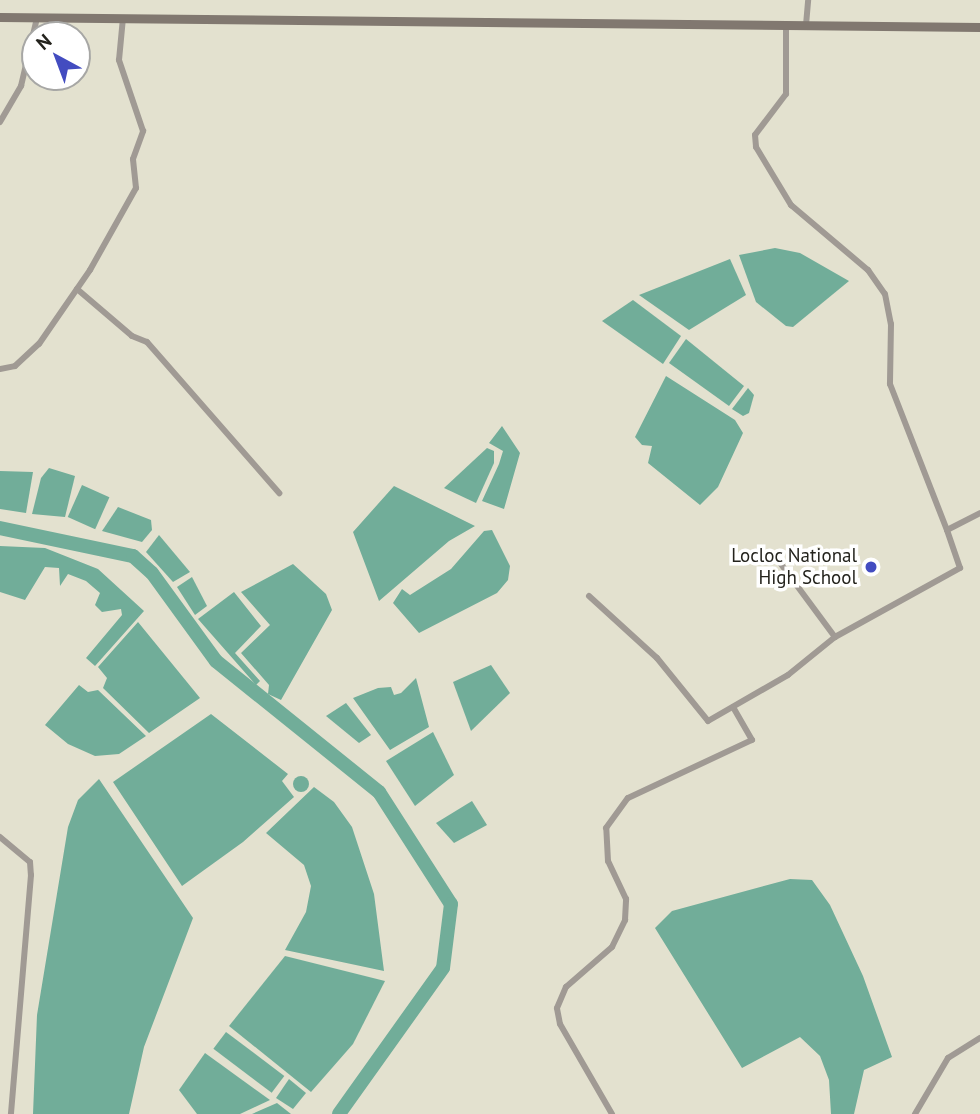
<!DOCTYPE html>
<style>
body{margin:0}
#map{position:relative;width:980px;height:1114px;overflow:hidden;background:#e3e1cf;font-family:"PT Sans",sans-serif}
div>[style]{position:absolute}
.water>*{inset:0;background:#71ad99;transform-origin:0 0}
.round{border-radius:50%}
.river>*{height:14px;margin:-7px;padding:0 7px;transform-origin:7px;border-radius:7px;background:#71ad99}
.street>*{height:6px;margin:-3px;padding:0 3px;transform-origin:3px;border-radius:3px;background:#a09a94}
.secondary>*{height:9px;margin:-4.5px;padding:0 4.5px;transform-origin:4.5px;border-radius:4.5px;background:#817870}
.dots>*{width:19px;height:19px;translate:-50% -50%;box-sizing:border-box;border:4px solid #fff;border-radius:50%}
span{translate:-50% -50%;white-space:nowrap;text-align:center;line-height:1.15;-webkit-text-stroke:7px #fff;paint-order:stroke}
.poi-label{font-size:19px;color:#24231d}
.right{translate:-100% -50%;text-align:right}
.north{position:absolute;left:21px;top:21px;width:70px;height:70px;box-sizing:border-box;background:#fff;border:2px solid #a7a7a5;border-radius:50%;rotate:319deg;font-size:19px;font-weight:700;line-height:28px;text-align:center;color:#24231d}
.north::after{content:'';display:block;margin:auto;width:24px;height:32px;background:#434cc0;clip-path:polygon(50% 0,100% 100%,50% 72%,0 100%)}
</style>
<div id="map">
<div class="water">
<div style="clip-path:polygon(775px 248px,800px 253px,849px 281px,793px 327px,786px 326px,756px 302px,739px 255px)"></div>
<div style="clip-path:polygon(730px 259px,746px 295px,689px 330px,639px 295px)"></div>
<div style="clip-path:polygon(633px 300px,681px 336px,663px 364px,602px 321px)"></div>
<div style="clip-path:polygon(686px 339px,744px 386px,729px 406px,669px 363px)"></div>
<div style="clip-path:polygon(666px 376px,735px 420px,743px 433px,718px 487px,700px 505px,648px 463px,652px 446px,642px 445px,635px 437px)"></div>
<div style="clip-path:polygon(748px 388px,754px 395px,749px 413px,743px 416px,732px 409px)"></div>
<div style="clip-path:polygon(502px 426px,520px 453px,504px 509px,482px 501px,499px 464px,503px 451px,489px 443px)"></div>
<div style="clip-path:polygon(487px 448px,494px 451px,494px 463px,476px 503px,444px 488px)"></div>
<div style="clip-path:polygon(49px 468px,75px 476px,65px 517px,32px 514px,41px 478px)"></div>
<div style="clip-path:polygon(0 471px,33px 472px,26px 513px,0 509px)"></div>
<div style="left:82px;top:485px;width:30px;height:35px;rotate:24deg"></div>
<div style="clip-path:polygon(394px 486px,475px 526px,449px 541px,379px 601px,353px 532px)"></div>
<div style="clip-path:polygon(118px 507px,151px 520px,152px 530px,142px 542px,102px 531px)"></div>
<div style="clip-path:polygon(492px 530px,510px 566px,508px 580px,497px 593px,419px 633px,393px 603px,402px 589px,410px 595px,451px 569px,484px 531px)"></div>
<div style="clip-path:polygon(159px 535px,190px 572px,173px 582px,146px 552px)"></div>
<div style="clip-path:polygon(0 546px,45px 548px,98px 569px,144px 611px,95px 666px,86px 658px,122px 615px,121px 609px,102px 612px,95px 605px,100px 593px,86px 581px,68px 574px,60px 586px,59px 568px,45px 567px,25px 600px,0 592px)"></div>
<div style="clip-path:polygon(293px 564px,326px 594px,332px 610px,281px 700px,268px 694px,269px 685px,241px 653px,270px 625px,241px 592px)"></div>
<div style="clip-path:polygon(192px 577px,207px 606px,195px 615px,177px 587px)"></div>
<div style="clip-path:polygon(234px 592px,261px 626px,235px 653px,260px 681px,256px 685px,198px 619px)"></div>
<div style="clip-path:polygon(138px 622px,200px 698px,149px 733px,103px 688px,107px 678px,98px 667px)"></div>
<div style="clip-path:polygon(491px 665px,510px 693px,471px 731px,453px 682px)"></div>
<div style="clip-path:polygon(416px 678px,429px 727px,390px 750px,353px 698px,378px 688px,391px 687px,394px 695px,401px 693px)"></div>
<div style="clip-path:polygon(79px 685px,88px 692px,98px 690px,146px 736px,119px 754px,95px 756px,68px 744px,45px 725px)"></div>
<div style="clip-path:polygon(346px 703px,371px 735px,359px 743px,326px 716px)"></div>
<div style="clip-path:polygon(211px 714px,288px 774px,282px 781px,294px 797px,243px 842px,182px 886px,113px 782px)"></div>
<div style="clip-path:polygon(433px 732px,454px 775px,415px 806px,386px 761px)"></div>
<div class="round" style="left:293px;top:776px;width:16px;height:16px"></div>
<div style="clip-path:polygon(99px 779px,193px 918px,144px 1047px,129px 1114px,33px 1114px,37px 1015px,68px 827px,78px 800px)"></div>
<div style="clip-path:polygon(314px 787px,334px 802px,352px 827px,374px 894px,384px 971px,285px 950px,306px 912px,311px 886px,304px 865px,266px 833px)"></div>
<div style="clip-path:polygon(472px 801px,487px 825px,454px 843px,436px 823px)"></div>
<div style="clip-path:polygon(790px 879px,812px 880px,830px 905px,863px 976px,892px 1057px,864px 1070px,854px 1114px,831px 1114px,829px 1080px,820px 1056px,800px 1037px,742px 1068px,655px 928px,672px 911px)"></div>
<div style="clip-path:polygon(285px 956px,385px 981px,353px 1044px,311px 1092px,229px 1026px)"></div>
<div style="left:226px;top:1032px;width:73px;height:21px;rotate:37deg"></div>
<div style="clip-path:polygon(205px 1053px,270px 1100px,240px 1114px,197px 1114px,179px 1090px)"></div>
<div style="clip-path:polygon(289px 1079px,306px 1093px,293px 1109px,276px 1098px)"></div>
<div style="clip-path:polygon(277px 1103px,291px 1114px,252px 1114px)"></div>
</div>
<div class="river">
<div style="left:0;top:528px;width:136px;rotate:11.9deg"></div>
<div style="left:133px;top:556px;width:25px;rotate:42deg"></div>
<div style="left:152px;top:573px;width:109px;rotate:54deg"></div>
<div style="left:216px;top:661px;width:209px;rotate:38.8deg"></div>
<div style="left:379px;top:792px;width:133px;rotate:57.3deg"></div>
<div style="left:451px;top:904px;width:64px;rotate:97.1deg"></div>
<div style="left:443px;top:968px;width:179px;rotate:125.5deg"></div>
</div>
<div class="street">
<div style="left:786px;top:25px;width:69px;rotate:90deg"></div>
<div style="left:786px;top:94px;width:51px;rotate:127.1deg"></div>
<div style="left:755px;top:135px;width:12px;rotate:85deg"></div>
<div style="left:756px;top:147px;width:68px;rotate:58.9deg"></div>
<div style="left:791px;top:205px;width:101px;rotate:40.2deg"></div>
<div style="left:868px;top:270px;width:29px;rotate:55deg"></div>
<div style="left:885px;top:294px;width:31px;rotate:79deg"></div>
<div style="left:891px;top:324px;width:60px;rotate:91deg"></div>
<div style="left:890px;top:384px;width:157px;rotate:68.7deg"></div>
<div style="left:947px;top:530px;width:37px;rotate:-27deg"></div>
<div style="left:806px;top:25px;width:25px;rotate:-85deg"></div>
<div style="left:0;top:122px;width:42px;rotate:-59.7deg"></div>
<div style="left:21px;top:86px;width:70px;rotate:-76.8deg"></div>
<div style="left:77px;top:289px;width:72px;rotate:40.5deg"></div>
<div style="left:132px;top:336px;width:16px;rotate:22deg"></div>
<div style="left:147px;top:342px;width:201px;rotate:48.8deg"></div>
<div style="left:0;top:369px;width:15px;rotate:-11deg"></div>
<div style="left:15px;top:366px;width:33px;rotate:-43deg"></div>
<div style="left:39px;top:344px;width:90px;rotate:-55.4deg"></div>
<div style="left:90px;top:270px;width:94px;rotate:-60.7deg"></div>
<div style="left:136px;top:188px;width:29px;rotate:-96deg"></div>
<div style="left:133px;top:159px;width:30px;rotate:-70deg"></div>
<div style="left:143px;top:131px;width:75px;rotate:-108.7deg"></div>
<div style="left:119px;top:60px;width:42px;rotate:-84.6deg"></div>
<div style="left:778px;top:560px;width:96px;rotate:53.5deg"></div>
<div style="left:589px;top:596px;width:92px;rotate:42.4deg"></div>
<div style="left:657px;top:658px;width:81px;rotate:51deg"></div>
<div style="left:708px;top:721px;width:92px;rotate:-29.9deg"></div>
<div style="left:788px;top:675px;width:60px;rotate:-39deg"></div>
<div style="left:835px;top:637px;width:143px;rotate:-28.9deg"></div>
<div style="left:960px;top:568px;width:40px;rotate:-108.9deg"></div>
<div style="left:0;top:837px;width:39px;rotate:40deg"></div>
<div style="left:30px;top:862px;width:13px;rotate:86deg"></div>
<div style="left:31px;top:875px;width:240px;rotate:94.8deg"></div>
<div style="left:612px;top:1114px;width:104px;rotate:-120deg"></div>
<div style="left:560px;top:1024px;width:16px;rotate:-101deg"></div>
<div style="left:557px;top:1008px;width:23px;rotate:-67deg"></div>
<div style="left:566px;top:987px;width:61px;rotate:-41deg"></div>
<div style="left:612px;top:947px;width:30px;rotate:-64deg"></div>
<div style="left:625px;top:920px;width:21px;rotate:-87deg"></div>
<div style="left:626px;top:899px;width:42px;rotate:-115.3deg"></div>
<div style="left:608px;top:861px;width:33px;rotate:-93deg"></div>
<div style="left:606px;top:828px;width:37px;rotate:-54deg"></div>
<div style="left:628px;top:798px;width:137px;rotate:-25.1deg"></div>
<div style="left:752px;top:740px;width:38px;rotate:-120deg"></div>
<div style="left:915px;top:1114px;width:65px;rotate:-59.5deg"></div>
<div style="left:948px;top:1058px;width:38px;rotate:-32deg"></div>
</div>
<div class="secondary">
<div style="left:0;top:17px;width:980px;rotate:0.58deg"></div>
</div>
<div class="dots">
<div style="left:871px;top:567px;background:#434cc0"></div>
</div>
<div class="poi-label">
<span class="right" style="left:857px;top:567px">Locloc National<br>High School</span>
</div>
<div class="north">N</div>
</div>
